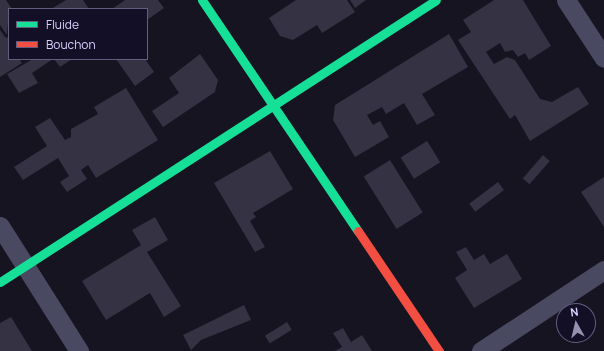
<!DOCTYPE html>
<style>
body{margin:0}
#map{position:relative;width:604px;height:351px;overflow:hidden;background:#161421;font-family:Manrope,sans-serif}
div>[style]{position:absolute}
.building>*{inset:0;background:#343243;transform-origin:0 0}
.street>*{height:19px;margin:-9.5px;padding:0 9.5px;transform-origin:9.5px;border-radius:9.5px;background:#4a4962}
.fast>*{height:9px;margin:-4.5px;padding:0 4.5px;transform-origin:4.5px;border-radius:4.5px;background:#16e098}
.jam>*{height:9px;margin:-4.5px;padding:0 4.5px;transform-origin:4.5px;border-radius:4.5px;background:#f24e42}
span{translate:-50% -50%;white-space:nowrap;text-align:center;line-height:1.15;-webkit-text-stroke:4px #130f26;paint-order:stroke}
.legend{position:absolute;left:8px;top:8px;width:140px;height:52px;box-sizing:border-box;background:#130f26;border:1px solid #625e7d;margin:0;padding:5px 7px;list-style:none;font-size:12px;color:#d9d4ff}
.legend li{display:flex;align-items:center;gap:8px;height:20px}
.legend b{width:20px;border:1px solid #625e7d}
.north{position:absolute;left:556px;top:303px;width:40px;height:40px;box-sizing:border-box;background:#130f26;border:1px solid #625e7d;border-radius:50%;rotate:352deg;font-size:11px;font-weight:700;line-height:16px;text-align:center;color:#d9d4ff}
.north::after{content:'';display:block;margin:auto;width:14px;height:18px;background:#9591b1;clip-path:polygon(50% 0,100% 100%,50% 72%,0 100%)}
</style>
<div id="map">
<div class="building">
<div style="clip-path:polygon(0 0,6px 0,12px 9px,9px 9px,7px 35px,0 25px)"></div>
<div style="clip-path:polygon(66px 0,83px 0,89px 9px,51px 9px)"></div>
<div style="clip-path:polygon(125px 0,158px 0,164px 8px,147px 20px,147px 9px,112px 9px)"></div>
<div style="clip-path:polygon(296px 0,347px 0,355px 12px,322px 33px,317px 25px,293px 40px,280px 36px,269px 18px)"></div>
<div style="clip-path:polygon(350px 0,366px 0,355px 8px)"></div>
<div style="clip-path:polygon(494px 0,523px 0,551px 46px,529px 60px,525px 53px,518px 57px,513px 50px,505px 52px,500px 43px,486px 52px,494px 64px,507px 57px,515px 60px,540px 99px,552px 102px,578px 87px,589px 104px,530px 141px,515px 115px,510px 119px,458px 40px,471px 32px,463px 20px)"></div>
<div style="clip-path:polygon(0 30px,6px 38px,9px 36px,9px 59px,19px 59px,22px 63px,0 77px)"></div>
<div style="clip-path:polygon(449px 34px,468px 67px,422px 94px,435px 115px,417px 125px,404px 103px,386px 114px,382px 107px,367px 115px,373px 125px,380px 121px,389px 137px,355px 157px,333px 120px,335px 105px)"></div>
<div style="clip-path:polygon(200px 54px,218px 80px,215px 92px,163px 127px,152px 111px,179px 93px,169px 78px)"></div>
<div style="clip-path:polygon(33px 59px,53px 59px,32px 73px,38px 83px,19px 93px,7px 74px)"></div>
<div style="clip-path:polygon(54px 59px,72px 59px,60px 67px)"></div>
<div style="clip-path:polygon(116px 59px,145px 59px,154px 72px,135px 86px)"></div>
<div style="clip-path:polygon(126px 88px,158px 140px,96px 178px,88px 165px,81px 170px,87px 179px,67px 192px,60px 182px,69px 176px,58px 158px,23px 180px,14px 167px,47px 146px,35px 127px,50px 118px,65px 140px,71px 137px,71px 129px,98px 114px,94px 107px)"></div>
<div style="left:427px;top:141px;width:25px;height:31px;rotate:58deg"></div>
<div style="clip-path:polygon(270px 151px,293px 189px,253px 213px,256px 217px,250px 221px,265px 247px,255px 252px,214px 183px)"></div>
<div style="left:543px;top:155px;width:9px;height:31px;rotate:41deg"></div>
<div style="left:390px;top:160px;width:62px;height:31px;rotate:58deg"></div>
<div style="clip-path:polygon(604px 177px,604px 227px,581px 192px)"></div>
<div style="left:498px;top:182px;width:10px;height:36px;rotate:53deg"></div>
<div style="clip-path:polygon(155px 217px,168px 240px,147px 252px,181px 306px,164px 317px,150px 293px,106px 320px,82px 281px,141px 245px,132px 230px)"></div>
<div style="clip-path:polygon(466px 247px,474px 260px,484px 254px,490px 264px,507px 254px,522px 279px,474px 308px,455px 278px,467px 270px,456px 252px)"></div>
<div style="clip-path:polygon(244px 305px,251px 320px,201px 340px,191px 350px,183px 335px)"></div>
<div style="clip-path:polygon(11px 317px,32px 351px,0 351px,0 323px)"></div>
<div style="left:287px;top:322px;width:9px;height:26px;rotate:58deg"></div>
<div style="clip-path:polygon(343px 328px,351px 342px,362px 335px,372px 351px,335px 351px,342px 347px,333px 333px)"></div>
</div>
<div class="street">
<div style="left:566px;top:0;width:69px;rotate:56.8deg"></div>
<div style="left:0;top:226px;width:148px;rotate:57.7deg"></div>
<div style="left:481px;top:351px;width:147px;rotate:-33.4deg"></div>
</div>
<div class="fast">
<div style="left:202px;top:0;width:279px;rotate:56deg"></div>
<div style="left:0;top:282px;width:519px;rotate:-32.89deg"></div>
</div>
<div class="jam">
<div style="left:358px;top:231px;width:145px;rotate:56deg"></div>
</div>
<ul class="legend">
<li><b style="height:5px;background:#16e098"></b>Fluide</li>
<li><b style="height:5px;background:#f24e42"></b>Bouchon</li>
</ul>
<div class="north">N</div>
</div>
